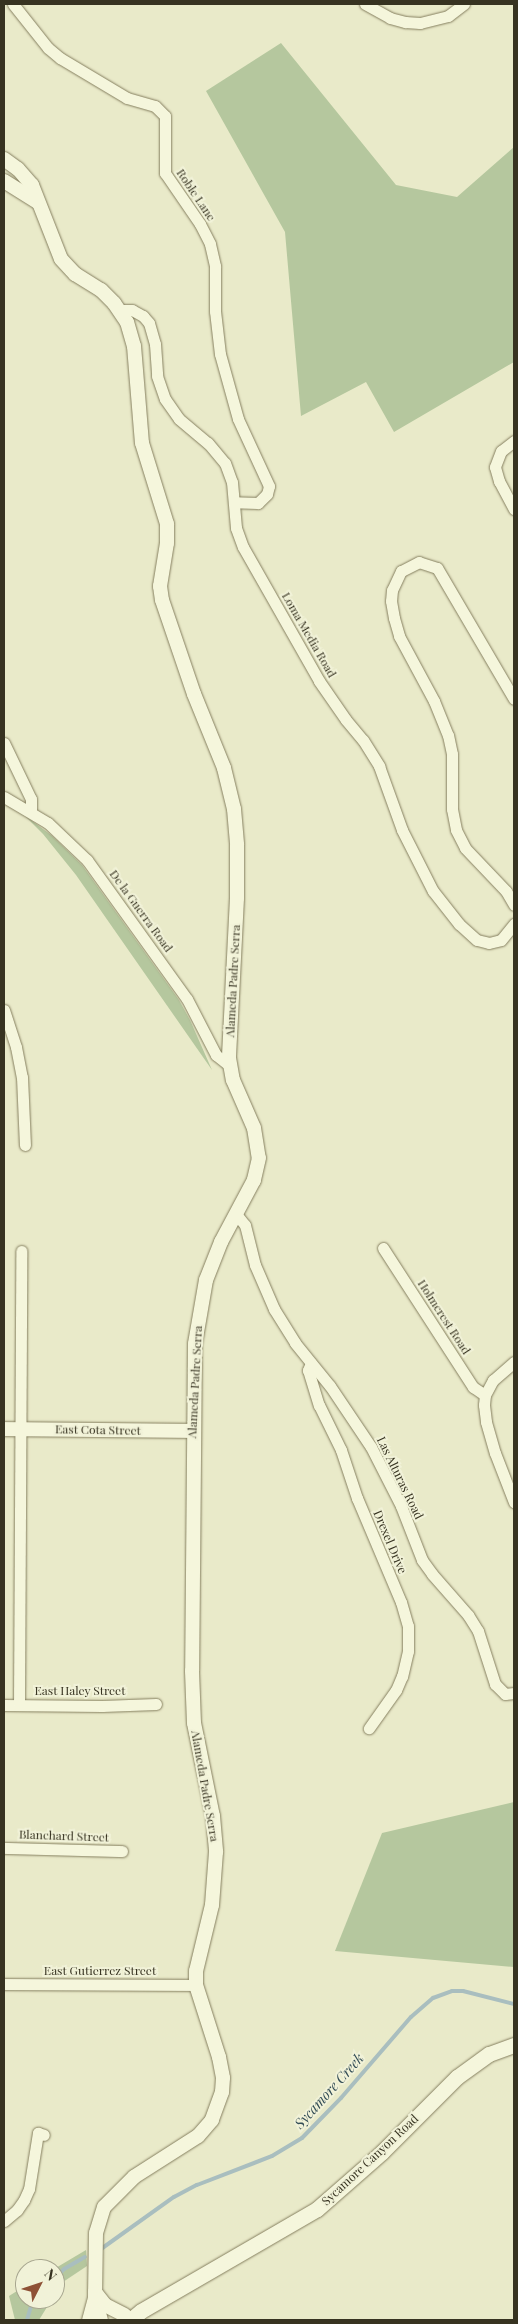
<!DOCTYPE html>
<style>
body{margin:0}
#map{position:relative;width:518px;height:2324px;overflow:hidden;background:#e9eac9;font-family:"Playfair Display",serif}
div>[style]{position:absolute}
.green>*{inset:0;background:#b5c79e}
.stream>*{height:4px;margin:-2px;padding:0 2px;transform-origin:2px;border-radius:2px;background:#a9bebf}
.roads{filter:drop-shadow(0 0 1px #857f5f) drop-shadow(0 0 1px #857f5f)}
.minor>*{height:11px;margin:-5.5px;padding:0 5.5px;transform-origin:5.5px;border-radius:5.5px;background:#f5f6dc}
.tertiary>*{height:14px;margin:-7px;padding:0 7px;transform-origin:7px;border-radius:7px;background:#f5f6dc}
.secondary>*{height:15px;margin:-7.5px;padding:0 7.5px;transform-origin:7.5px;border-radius:7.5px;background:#f5f6dc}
span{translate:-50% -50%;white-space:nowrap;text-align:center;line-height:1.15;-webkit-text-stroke:4px #f1f2d8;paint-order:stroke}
.street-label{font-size:12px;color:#373321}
.water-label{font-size:14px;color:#324c55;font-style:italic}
.frame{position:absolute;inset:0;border:5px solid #373321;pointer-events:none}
.north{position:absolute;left:15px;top:2259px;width:50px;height:50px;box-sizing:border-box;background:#f1f2d8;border:1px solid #a7a68f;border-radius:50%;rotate:49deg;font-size:14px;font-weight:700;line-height:20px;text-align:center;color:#373321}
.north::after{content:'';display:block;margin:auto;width:18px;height:22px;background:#8e5136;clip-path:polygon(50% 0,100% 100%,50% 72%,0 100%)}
</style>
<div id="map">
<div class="green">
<div style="clip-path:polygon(281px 43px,396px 185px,457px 197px,514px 147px,514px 362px,394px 432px,366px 382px,301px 416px,285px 232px,206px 91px)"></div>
<div style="clip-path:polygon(24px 815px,51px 835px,82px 865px,179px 1000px,190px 1020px,212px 1070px,76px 875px,43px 834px)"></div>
<div style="clip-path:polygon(514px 1802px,514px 1967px,335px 1951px,382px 1833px)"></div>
<div style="clip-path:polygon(86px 2250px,87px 2266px,63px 2282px,55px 2295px,54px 2269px)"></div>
<div style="clip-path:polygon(25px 2286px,25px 2299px,52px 2299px,39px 2320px,15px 2320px,9px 2296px)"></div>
</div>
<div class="stream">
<div style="left:101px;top:2249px;width:90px;rotate:-35.5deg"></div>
<div style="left:174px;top:2197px;width:26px;rotate:-28deg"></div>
<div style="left:197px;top:2185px;width:80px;rotate:-21.1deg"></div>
<div style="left:272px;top:2156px;width:35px;rotate:-31deg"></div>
<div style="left:302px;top:2138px;width:56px;rotate:-45.7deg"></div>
<div style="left:341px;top:2098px;width:107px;rotate:-49.2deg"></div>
<div style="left:411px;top:2017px;width:29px;rotate:-41deg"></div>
<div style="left:433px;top:1998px;width:20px;rotate:-20deg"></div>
<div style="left:452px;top:1991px;width:11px"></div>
<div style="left:463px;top:1991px;width:53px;rotate:14.3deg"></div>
<div style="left:55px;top:2278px;width:13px;rotate:-45deg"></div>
<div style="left:64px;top:2269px;width:24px;rotate:-30deg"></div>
<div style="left:27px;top:2320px;width:18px;rotate:-74deg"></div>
<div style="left:32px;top:2303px;width:6px;rotate:-45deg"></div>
</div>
<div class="roads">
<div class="minor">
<div style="left:13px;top:4px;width:56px;rotate:51.5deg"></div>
<div style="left:48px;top:48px;width:16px;rotate:40deg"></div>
<div style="left:60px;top:58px;width:78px;rotate:30.8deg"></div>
<div style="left:127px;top:98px;width:29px;rotate:16deg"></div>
<div style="left:155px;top:106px;width:14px;rotate:45deg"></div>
<div style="left:165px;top:116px;width:57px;rotate:90deg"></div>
<div style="left:165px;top:173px;width:62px;rotate:55.5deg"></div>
<div style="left:200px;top:224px;width:22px;rotate:63deg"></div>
<div style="left:210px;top:244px;width:23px;rotate:77deg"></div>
<div style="left:215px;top:266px;width:45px;rotate:90deg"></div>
<div style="left:215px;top:311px;width:43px;rotate:83.4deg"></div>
<div style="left:220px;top:354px;width:67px;rotate:74.5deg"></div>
<div style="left:238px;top:419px;width:74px;rotate:65.2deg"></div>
<div style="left:269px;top:486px;width:8px;rotate:104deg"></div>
<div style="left:267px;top:494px;width:13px;rotate:135deg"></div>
<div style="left:258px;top:503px;width:24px;rotate:-178deg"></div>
<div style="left:365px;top:4px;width:29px;rotate:29deg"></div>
<div style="left:390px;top:18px;width:16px;rotate:15deg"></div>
<div style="left:405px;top:22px;width:15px;rotate:4deg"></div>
<div style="left:420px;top:23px;width:29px;rotate:-14deg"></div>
<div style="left:448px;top:16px;width:20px;rotate:-37deg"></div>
<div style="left:119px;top:310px;width:13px"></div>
<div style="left:132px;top:310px;width:13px;rotate:29deg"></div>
<div style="left:143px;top:316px;width:9px;rotate:49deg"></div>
<div style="left:149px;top:323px;width:22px;rotate:74deg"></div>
<div style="left:155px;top:344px;width:32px;rotate:86deg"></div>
<div style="left:157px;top:376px;width:24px;rotate:71deg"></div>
<div style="left:165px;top:399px;width:24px;rotate:55deg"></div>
<div style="left:179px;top:419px;width:38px;rotate:40deg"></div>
<div style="left:208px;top:443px;width:26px;rotate:50deg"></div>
<div style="left:225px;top:463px;width:20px;rotate:70deg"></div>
<div style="left:232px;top:482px;width:46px;rotate:85deg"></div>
<div style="left:236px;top:528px;width:20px;rotate:70deg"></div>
<div style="left:243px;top:547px;width:154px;rotate:60.4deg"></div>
<div style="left:319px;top:681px;width:47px;rotate:55.3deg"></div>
<div style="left:346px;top:720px;width:26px;rotate:50deg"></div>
<div style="left:363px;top:740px;width:31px;rotate:58deg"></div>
<div style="left:379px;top:766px;width:68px;rotate:70.2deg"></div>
<div style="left:402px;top:830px;width:68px;rotate:63.1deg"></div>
<div style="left:433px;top:891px;width:42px;rotate:51.8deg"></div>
<div style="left:459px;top:924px;width:24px;rotate:42deg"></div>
<div style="left:477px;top:940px;width:12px;rotate:14deg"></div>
<div style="left:489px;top:943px;width:12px;rotate:-14deg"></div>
<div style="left:501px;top:940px;width:21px;rotate:-51deg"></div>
<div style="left:514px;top:441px;width:16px;rotate:142deg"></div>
<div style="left:501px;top:451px;width:17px;rotate:111deg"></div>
<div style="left:495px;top:467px;width:15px;rotate:74deg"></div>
<div style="left:499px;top:481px;width:32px;rotate:62deg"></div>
<div style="left:514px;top:699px;width:152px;rotate:-120.4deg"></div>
<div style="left:437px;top:568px;width:19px;rotate:-162deg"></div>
<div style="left:419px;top:562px;width:20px;rotate:153deg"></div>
<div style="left:401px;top:571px;width:21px;rotate:115deg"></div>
<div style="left:392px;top:590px;width:11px;rotate:95deg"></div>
<div style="left:391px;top:601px;width:17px;rotate:80deg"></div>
<div style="left:394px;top:618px;width:19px;rotate:74deg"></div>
<div style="left:399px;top:636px;width:74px;rotate:61.7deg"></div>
<div style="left:434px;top:701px;width:37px;rotate:68deg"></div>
<div style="left:448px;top:735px;width:19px;rotate:78deg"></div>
<div style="left:452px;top:754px;width:55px;rotate:90deg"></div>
<div style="left:452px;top:809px;width:21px;rotate:79deg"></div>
<div style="left:456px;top:830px;width:20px;rotate:63deg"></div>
<div style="left:465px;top:848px;width:59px;rotate:46.4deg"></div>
<div style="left:506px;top:891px;width:16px;rotate:60deg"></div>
<div style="left:4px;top:743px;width:62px;rotate:64.3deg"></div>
<div style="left:31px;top:799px;width:12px;rotate:90deg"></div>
<div style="left:4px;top:797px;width:51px;rotate:30.6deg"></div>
<div style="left:48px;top:823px;width:54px;rotate:43.5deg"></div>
<div style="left:87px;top:860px;width:171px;rotate:54.3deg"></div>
<div style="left:187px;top:999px;width:63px;rotate:62.6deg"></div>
<div style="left:216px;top:1055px;width:16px;rotate:38deg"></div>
<div style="left:4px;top:1010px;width:39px;rotate:72deg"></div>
<div style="left:16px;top:1047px;width:31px;rotate:79deg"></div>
<div style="left:22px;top:1077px;width:68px;rotate:87.5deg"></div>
<div style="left:236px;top:1214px;width:14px;rotate:51deg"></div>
<div style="left:245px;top:1225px;width:41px;rotate:76deg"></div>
<div style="left:255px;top:1265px;width:48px;rotate:66.6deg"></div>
<div style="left:274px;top:1309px;width:40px;rotate:58deg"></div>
<div style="left:295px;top:1343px;width:55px;rotate:50.9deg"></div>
<div style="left:330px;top:1386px;width:73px;rotate:56.1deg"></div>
<div style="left:371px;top:1447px;width:66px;rotate:63deg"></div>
<div style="left:401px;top:1506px;width:58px;rotate:68.7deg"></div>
<div style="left:422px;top:1560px;width:17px;rotate:54deg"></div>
<div style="left:432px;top:1574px;width:55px;rotate:48.7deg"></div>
<div style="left:468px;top:1615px;width:19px;rotate:58deg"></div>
<div style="left:478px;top:1631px;width:56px;rotate:72.2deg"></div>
<div style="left:495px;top:1684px;width:14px;rotate:45deg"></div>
<div style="left:505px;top:1694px;width:9px;rotate:-6deg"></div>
<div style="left:383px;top:1248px;width:166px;rotate:57.1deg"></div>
<div style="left:473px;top:1387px;width:14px;rotate:34deg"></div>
<div style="left:514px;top:1362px;width:28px;rotate:139deg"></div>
<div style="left:493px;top:1380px;width:17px;rotate:118deg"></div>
<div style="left:485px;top:1395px;width:10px;rotate:96deg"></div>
<div style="left:484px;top:1405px;width:17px;rotate:83deg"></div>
<div style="left:486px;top:1422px;width:32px;rotate:74deg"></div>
<div style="left:495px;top:1453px;width:53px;rotate:68.8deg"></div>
<div style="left:311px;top:1363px;width:8px;rotate:113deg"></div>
<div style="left:308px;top:1370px;width:37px;rotate:73deg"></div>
<div style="left:319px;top:1405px;width:50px;rotate:63.9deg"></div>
<div style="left:341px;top:1450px;width:51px;rotate:71.6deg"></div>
<div style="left:357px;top:1498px;width:113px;rotate:67.1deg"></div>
<div style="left:401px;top:1602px;width:25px;rotate:74deg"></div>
<div style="left:408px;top:1626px;width:25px;rotate:90deg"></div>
<div style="left:408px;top:1651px;width:26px;rotate:103deg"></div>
<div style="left:402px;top:1676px;width:15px;rotate:113deg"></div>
<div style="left:396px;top:1690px;width:47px;rotate:125.4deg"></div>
<div style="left:4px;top:1705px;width:98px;rotate:0.6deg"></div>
<div style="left:102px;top:1706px;width:54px;rotate:-2.1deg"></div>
<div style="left:19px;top:1705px;width:454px;rotate:-89.7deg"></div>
<div style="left:4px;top:1848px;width:118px;rotate:1.5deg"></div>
<div style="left:4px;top:1984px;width:192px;rotate:0.3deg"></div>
<div style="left:4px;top:2221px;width:17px;rotate:-40deg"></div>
<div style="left:17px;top:2210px;width:12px;rotate:-55deg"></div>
<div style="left:24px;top:2200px;width:12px;rotate:-66deg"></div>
<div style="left:29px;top:2189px;width:57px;rotate:-80.9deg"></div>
<div style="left:38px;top:2133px;width:6px;rotate:18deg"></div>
</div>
<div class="tertiary">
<div style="left:4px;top:159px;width:17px;rotate:36deg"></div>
<div style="left:18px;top:169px;width:21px;rotate:49deg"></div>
<div style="left:32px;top:185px;width:79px;rotate:68.6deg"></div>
<div style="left:61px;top:259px;width:21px;rotate:47deg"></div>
<div style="left:75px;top:274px;width:31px;rotate:32deg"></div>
<div style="left:101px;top:290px;width:18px;rotate:45deg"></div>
<div style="left:114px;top:303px;width:23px;rotate:56deg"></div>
<div style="left:127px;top:322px;width:25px;rotate:74deg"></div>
<div style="left:134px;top:346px;width:97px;rotate:85.3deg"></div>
<div style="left:142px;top:443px;width:85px;rotate:72.8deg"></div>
<div style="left:167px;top:524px;width:19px;rotate:90deg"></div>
<div style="left:167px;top:543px;width:44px;rotate:99.2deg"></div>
<div style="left:160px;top:586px;width:14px;rotate:82deg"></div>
<div style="left:162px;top:600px;width:99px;rotate:71.2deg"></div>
<div style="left:194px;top:694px;width:80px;rotate:67.9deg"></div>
<div style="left:224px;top:768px;width:42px;rotate:76.3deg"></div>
<div style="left:234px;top:809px;width:36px;rotate:85deg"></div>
<div style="left:237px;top:845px;width:53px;rotate:90deg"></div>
<div style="left:237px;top:898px;width:160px;rotate:92.9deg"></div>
<div style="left:229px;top:1058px;width:22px;rotate:80deg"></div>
<div style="left:233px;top:1080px;width:52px;rotate:66.4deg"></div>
<div style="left:254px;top:1128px;width:30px;rotate:81deg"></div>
<div style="left:259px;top:1158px;width:23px;rotate:103deg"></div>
<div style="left:254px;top:1180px;width:70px;rotate:118deg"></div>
<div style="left:221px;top:1242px;width:41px;rotate:111.5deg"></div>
<div style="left:206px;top:1280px;width:65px;rotate:99.8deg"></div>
<div style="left:195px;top:1344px;width:327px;rotate:90.5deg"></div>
<div style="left:192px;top:1671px;width:52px;rotate:87.8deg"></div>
<div style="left:194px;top:1723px;width:95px;rotate:78.5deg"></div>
<div style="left:213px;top:1816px;width:36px;rotate:85deg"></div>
<div style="left:216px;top:1852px;width:53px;rotate:94.3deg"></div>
<div style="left:212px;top:1905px;width:68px;rotate:103.6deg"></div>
<div style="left:196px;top:1971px;width:14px;rotate:90deg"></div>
<div style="left:196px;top:1985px;width:76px;rotate:72.3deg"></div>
<div style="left:219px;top:2057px;width:21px;rotate:79deg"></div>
<div style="left:223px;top:2078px;width:14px;rotate:94deg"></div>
<div style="left:222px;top:2092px;width:30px;rotate:110deg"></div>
<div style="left:212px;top:2120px;width:21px;rotate:131deg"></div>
<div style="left:198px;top:2136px;width:76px;rotate:147.4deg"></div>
<div style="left:134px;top:2177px;width:42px;rotate:135deg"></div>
<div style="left:104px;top:2207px;width:27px;rotate:107deg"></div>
<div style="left:96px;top:2233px;width:65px;rotate:90.9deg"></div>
<div style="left:95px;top:2298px;width:23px;rotate:105deg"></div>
<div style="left:4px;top:181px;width:40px;rotate:32deg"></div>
<div style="left:4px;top:1429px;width:189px;rotate:0.6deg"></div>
<div style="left:95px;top:2292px;width:16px;rotate:52deg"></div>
<div style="left:105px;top:2305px;width:22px;rotate:27deg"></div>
<div style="left:95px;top:2298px;width:23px;rotate:75deg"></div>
</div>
<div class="secondary">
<div style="left:130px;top:2320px;width:14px;rotate:-39deg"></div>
<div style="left:141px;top:2311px;width:203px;rotate:-30.1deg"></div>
<div style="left:317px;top:2209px;width:86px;rotate:-41.2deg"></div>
<div style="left:382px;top:2152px;width:106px;rotate:-45deg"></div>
<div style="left:457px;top:2077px;width:39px;rotate:-36deg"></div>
<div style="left:489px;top:2054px;width:27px;rotate:-20deg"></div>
</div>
</div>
<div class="street-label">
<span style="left:196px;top:195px;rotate:56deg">Roble Lane</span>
<span style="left:309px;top:635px;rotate:60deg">Loma Media Road</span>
<span style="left:141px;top:911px;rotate:54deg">De la Guerra Road</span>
<span style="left:233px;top:981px;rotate:-87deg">Alameda Padre Serra</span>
<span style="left:444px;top:1317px;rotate:57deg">Holmcrest Road</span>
<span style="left:195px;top:1382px;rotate:-87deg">Alameda Padre Serra</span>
<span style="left:98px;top:1430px;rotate:1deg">East Cota Street</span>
<span style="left:400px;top:1478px;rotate:64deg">Las Alturas Road</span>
<span style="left:390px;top:1542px;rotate:67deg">Drexel Drive</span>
<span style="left:80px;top:1691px">East Haley Street</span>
<span style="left:205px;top:1786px;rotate:80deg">Alameda Padre Serra</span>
<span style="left:64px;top:1836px;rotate:2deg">Blanchard Street</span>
<span style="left:100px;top:1971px">East Gutierrez Street</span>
<span style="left:370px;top:2160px;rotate:-43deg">Sycamore Canyon Road</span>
</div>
<div class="water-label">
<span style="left:329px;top:2091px;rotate:-48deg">Sycamore Creek</span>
</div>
<div class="frame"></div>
<div class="north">N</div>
</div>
